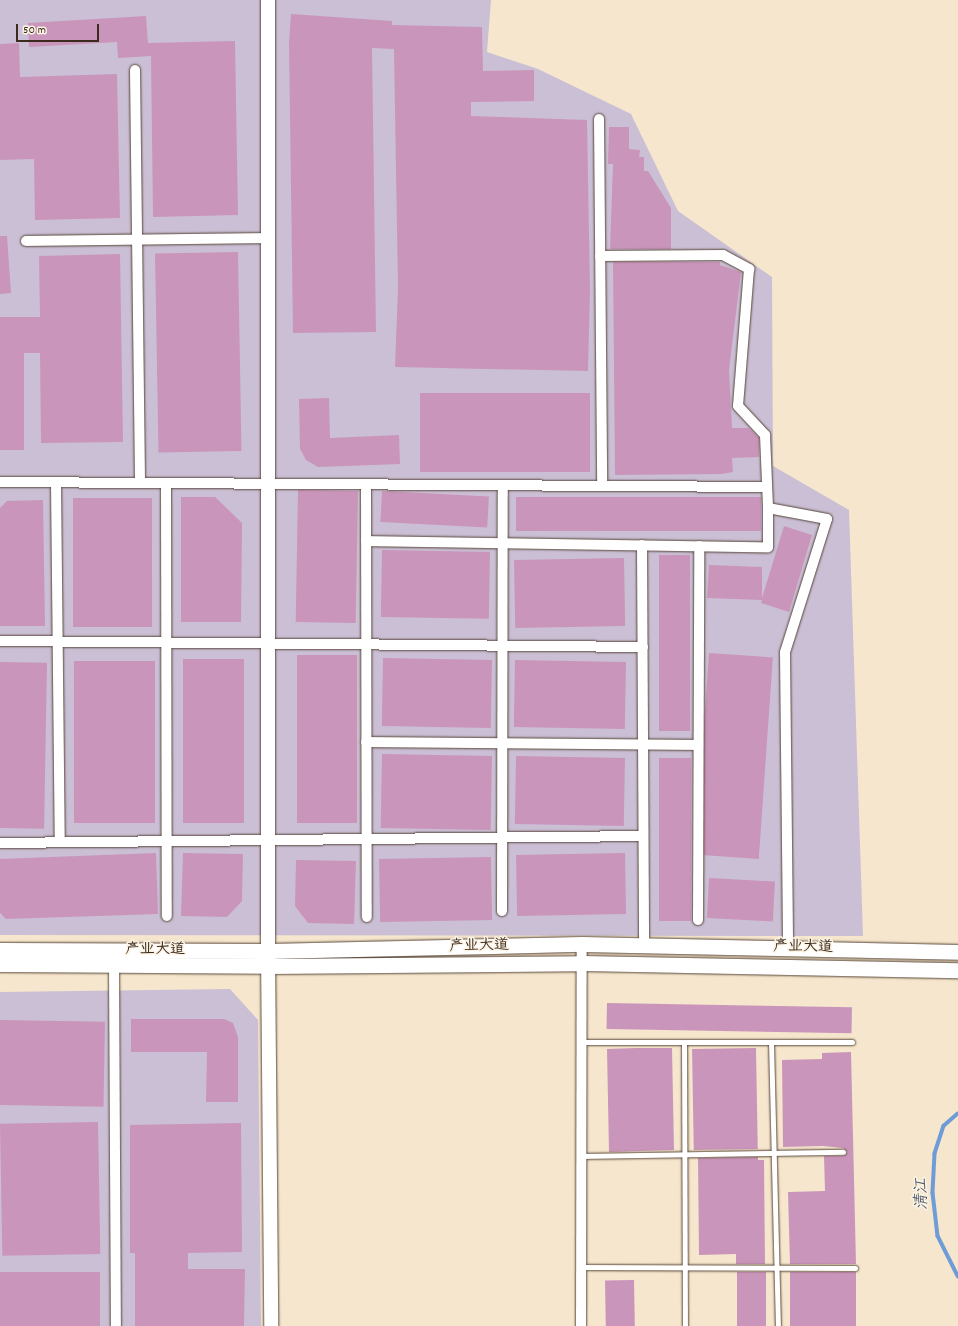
<!DOCTYPE html>
<meta charset="utf-8">
<style>
body{margin:0}
#map{position:relative;width:958px;height:1326px;overflow:hidden;background:#f6e6cd;font-family:Dekko,"LXGW WenKai TC",sans-serif}
div>[style]{position:absolute}
.industrial>*{inset:0;background:#cbbfd5}
.stream>*{height:3.5px;margin:-1.75px;padding:0 1.75px;transform-origin:1.75px;border-radius:1.75px;background:#6d9cd6}
.building>*{inset:0;background:#ca95ba;transform-origin:0 0}
.roads{filter:drop-shadow(0 0 1px #574638) drop-shadow(0 0 1px #574638)}
.lane>*{height:5px;margin:-2.5px;padding:0 2.5px;transform-origin:2.5px;border-radius:2.5px;background:#fff}
.street>*{height:10px;margin:-5px;padding:0 5px;transform-origin:5px;border-radius:5px;background:#fff}
.secondary>*{height:14px;margin:-7px;padding:0 7px;transform-origin:7px;border-radius:7px;background:#fff}
.primary>*{height:15px;margin:-7.5px;padding:0 7.5px;transform-origin:7.5px;border-radius:7.5px;background:#fff}
span{translate:-50% -50%;white-space:nowrap;text-align:center;line-height:1.15;-webkit-text-stroke:3px #fcf5e5;paint-order:stroke}
.street-label{font-size:15px;color:#3b2a1e}
.water-label{font-size:16px;color:#4f5868;font-style:italic}
.scale{position:absolute;left:16px;top:24px;width:83px;height:18px;box-sizing:border-box;border:2px solid #3b2a1e;border-top:0;padding-left:5px;font-size:12px;line-height:14px;white-space:nowrap;color:#3b2a1e;-webkit-text-stroke:3px #fcf5e5;paint-order:stroke}
</style>
<div id="map">
<div class="industrial">
<div style="clip-path:polygon(0 0,491px 0,487px 52px,538px 69px,631px 114px,678px 211px,772px 277px,773px 466px,849px 510px,863px 936px,0 935px)"></div>
<div style="clip-path:polygon(230px 989px,258px 1020px,261px 1326px,0 1326px,0 992px)"></div>
</div>
<div class="stream">
<div style="left:958px;top:1114px;width:18px;rotate:139deg"></div>
<div style="left:944px;top:1126px;width:29px;rotate:108deg"></div>
<div style="left:935px;top:1154px;width:39px;rotate:93deg"></div>
<div style="left:933px;top:1193px;width:43px;rotate:83.4deg"></div>
<div style="left:938px;top:1236px;width:45px;rotate:63.4deg"></div>
</div>
<div class="building">
<div style="clip-path:polygon(291px 14px,392px 21px,392px 25px,482px 27px,483px 71px,534px 70px,534px 101px,471px 102px,471px 116px,587px 120px,590px 290px,588px 371px,395px 367px,398px 287px,394px 49px,372px 48px,376px 332px,293px 333px,289px 43px)"></div>
<div style="clip-path:polygon(146px 16px,148px 43px,235px 41px,238px 215px,153px 217px,151px 56px,118px 58px,117px 42px,29px 47px,28px 23px)"></div>
<div style="clip-path:polygon(19px 43px,20px 77px,117px 74px,120px 218px,35px 220px,34px 159px,0 160px,0 44px)"></div>
<div style="clip-path:polygon(609px 127px,629px 127px,629px 149px,640px 150px,639px 157px,644px 157px,644px 171px,648px 171px,671px 208px,671px 249px,610px 249px,613px 164px,608px 164px)"></div>
<div style="clip-path:polygon(0 236px,7px 236px,11px 293px,0 294px)"></div>
<div style="left:238px;top:252px;width:199px;height:83px;rotate:89deg"></div>
<div style="clip-path:polygon(120px 254px,123px 442px,41px 443px,40px 353px,24px 353px,24px 450px,0 450px,0 317px,40px 317px,39px 256px)"></div>
<div style="clip-path:polygon(613px 262px,720px 262px,720px 265px,741px 272px,729px 370px,732px 428px,749px 428px,759px 438px,759px 457px,732px 458px,733px 472px,721px 474px,615px 475px)"></div>
<div style="left:420px;top:393px;width:170px;height:79px"></div>
<div style="clip-path:polygon(329px 398px,330px 438px,399px 435px,400px 464px,318px 467px,306px 460px,300px 449px,299px 399px)"></div>
<div style="left:298px;top:490px;width:60px;height:132px;rotate:1deg"></div>
<div style="left:382px;top:491px;width:107px;height:31px;rotate:3deg"></div>
<div style="clip-path:polygon(181px 497px,215px 497px,242px 523px,241px 622px,181px 622px)"></div>
<div style="left:516px;top:497px;width:245px;height:34px"></div>
<div style="left:152px;top:498px;width:129px;height:79px;rotate:90deg"></div>
<div style="clip-path:polygon(43px 500px,45px 626px,0 626px,0 508px,7px 501px)"></div>
<div style="clip-path:polygon(784px 526px,812px 535px,789px 612px,761px 603px,762px 600px,707px 598px,709px 565px,762px 567px,762px 598px)"></div>
<div style="left:382px;top:550px;width:108px;height:67px;rotate:1deg"></div>
<div style="left:659px;top:555px;width:31px;height:176px"></div>
<div style="left:624px;top:558px;width:68px;height:110px;rotate:89deg"></div>
<div style="left:709px;top:653px;width:64px;height:202px;rotate:4deg"></div>
<div style="left:297px;top:655px;width:60px;height:168px"></div>
<div style="left:383px;top:658px;width:109px;height:68px;rotate:1deg"></div>
<div style="left:244px;top:659px;width:164px;height:61px;rotate:90deg"></div>
<div style="left:515px;top:660px;width:111px;height:67px;rotate:1deg"></div>
<div style="left:74px;top:661px;width:81px;height:162px"></div>
<div style="left:0;top:662px;width:47px;height:166px;rotate:1deg"></div>
<div style="left:382px;top:754px;width:110px;height:74px;rotate:1deg"></div>
<div style="left:516px;top:756px;width:109px;height:68px;rotate:1deg"></div>
<div style="left:659px;top:758px;width:32px;height:163px"></div>
<div style="clip-path:polygon(156px 853px,158px 914px,6px 919px,0 913px,0 859px)"></div>
<div style="clip-path:polygon(183px 853px,243px 854px,242px 901px,227px 917px,181px 916px)"></div>
<div style="left:625px;top:853px;width:61px;height:109px;rotate:89deg"></div>
<div style="left:491px;top:857px;width:63px;height:112px;rotate:89deg"></div>
<div style="clip-path:polygon(296px 860px,356px 861px,354px 924px,308px 923px,295px 906px)"></div>
<div style="left:709px;top:878px;width:66px;height:40px;rotate:3deg"></div>
<div style="left:607px;top:1003px;width:245px;height:26px;rotate:1deg"></div>
<div style="clip-path:polygon(131px 1019px,224px 1019px,233px 1023px,238px 1037px,238px 1102px,206px 1102px,207px 1052px,131px 1052px)"></div>
<div style="left:0;top:1020px;width:105px;height:85px;rotate:1deg"></div>
<div style="clip-path:polygon(636px 1048px,672px 1048px,674px 1150px,609px 1152px,607px 1049px)"></div>
<div style="left:756px;top:1048px;width:101px;height:64px;rotate:89deg"></div>
<div style="clip-path:polygon(851px 1052px,856px 1264px,790px 1264px,788px 1192px,825px 1191px,824px 1156px,843px 1156px,847px 1152px,843px 1148px,823px 1146px,783px 1147px,782px 1060px,822px 1059px,822px 1053px)"></div>
<div style="left:98px;top:1122px;width:132px;height:98px;rotate:89deg"></div>
<div style="clip-path:polygon(241px 1123px,242px 1252px,188px 1253px,188px 1269px,245px 1269px,244px 1326px,135px 1326px,135px 1253px,130px 1253px,130px 1125px)"></div>
<div style="clip-path:polygon(758px 1157px,758px 1160px,764px 1160px,765px 1264px,736px 1264px,736px 1254px,699px 1255px,698px 1158px)"></div>
<div style="left:0;top:1272px;width:100px;height:54px"></div>
<div style="left:737px;top:1272px;width:29px;height:54px"></div>
<div style="left:790px;top:1272px;width:66px;height:54px"></div>
<div style="left:634px;top:1280px;width:46px;height:29px;rotate:89deg"></div>
</div>
<div class="roads">
<div class="lane">
<div style="left:582px;top:1042px;width:270px"></div>
<div style="left:684px;top:1042px;width:284px;rotate:89.8deg"></div>
<div style="left:771px;top:1042px;width:284px;rotate:88.6deg"></div>
<div style="left:582px;top:1156px;width:261px;rotate:-0.9deg"></div>
<div style="left:581px;top:1267px;width:274px;rotate:0.2deg"></div>
</div>
<div class="street">
<div style="left:135px;top:70px;width:413px;rotate:89.3deg"></div>
<div style="left:599px;top:119px;width:367px;rotate:89.5deg"></div>
<div style="left:26px;top:241px;width:242px;rotate:-0.7deg"></div>
<div style="left:600px;top:256px;width:123px;rotate:-0.5deg"></div>
<div style="left:723px;top:255px;width:30px;rotate:28deg"></div>
<div style="left:749px;top:269px;width:137px;rotate:94.6deg"></div>
<div style="left:738px;top:406px;width:40px;rotate:47deg"></div>
<div style="left:765px;top:435px;width:73px;rotate:87.6deg"></div>
<div style="left:768px;top:508px;width:60px;rotate:10.6deg"></div>
<div style="left:827px;top:519px;width:139px;rotate:107.5deg"></div>
<div style="left:785px;top:652px;width:295px;rotate:89.4deg"></div>
<div style="left:0;top:482px;width:767px;rotate:0.37deg"></div>
<div style="left:56px;top:483px;width:359px;rotate:89.4deg"></div>
<div style="left:166px;top:483px;width:433px;rotate:89.9deg"></div>
<div style="left:366px;top:485px;width:432px;rotate:89.9deg"></div>
<div style="left:366px;top:541px;width:402px;rotate:0.9deg"></div>
<div style="left:768px;top:547px;width:39px;rotate:-90deg"></div>
<div style="left:642px;top:545px;width:400px;rotate:89.7deg"></div>
<div style="left:0;top:641px;width:643px;rotate:0.53deg"></div>
<div style="left:366px;top:742px;width:332px;rotate:0.5deg"></div>
<div style="left:0;top:843px;width:643px;rotate:-0.62deg"></div>
<div style="left:502px;top:911px;width:426px;rotate:-89.9deg"></div>
<div style="left:698px;top:920px;width:374px;rotate:-89.8deg"></div>
<div style="left:114px;top:965px;width:361px;rotate:89.7deg"></div>
<div style="left:581px;top:1326px;width:382px;rotate:-89.9deg"></div>
</div>
<div class="secondary">
<div style="left:268px;top:0;width:951px;rotate:90deg"></div>
<div style="left:268px;top:951px;width:375px;rotate:89.5deg"></div>
</div>
<div class="primary">
<div style="left:0;top:950px;width:268px;rotate:0.2deg"></div>
<div style="left:268px;top:951px;width:314px;rotate:-1.3deg"></div>
<div style="left:582px;top:944px;width:376px;rotate:1.2deg"></div>
<div style="left:0;top:964px;width:268px;rotate:0.4deg"></div>
<div style="left:268px;top:966px;width:314px;rotate:-0.5deg"></div>
<div style="left:582px;top:963px;width:376px;rotate:1.1deg"></div>
</div>
</div>
<div class="street-label">
<span style="left:479px;top:947px;rotate:-1deg">产业大道</span>
<span style="left:803px;top:948px;rotate:1deg">产业大道</span>
<span style="left:155px;top:951px">产业大道</span>
</div>
<div class="water-label">
<span style="left:923px;top:1194px;rotate:-92deg">清江</span>
</div>
<div class="scale">50 m</div>
</div>
